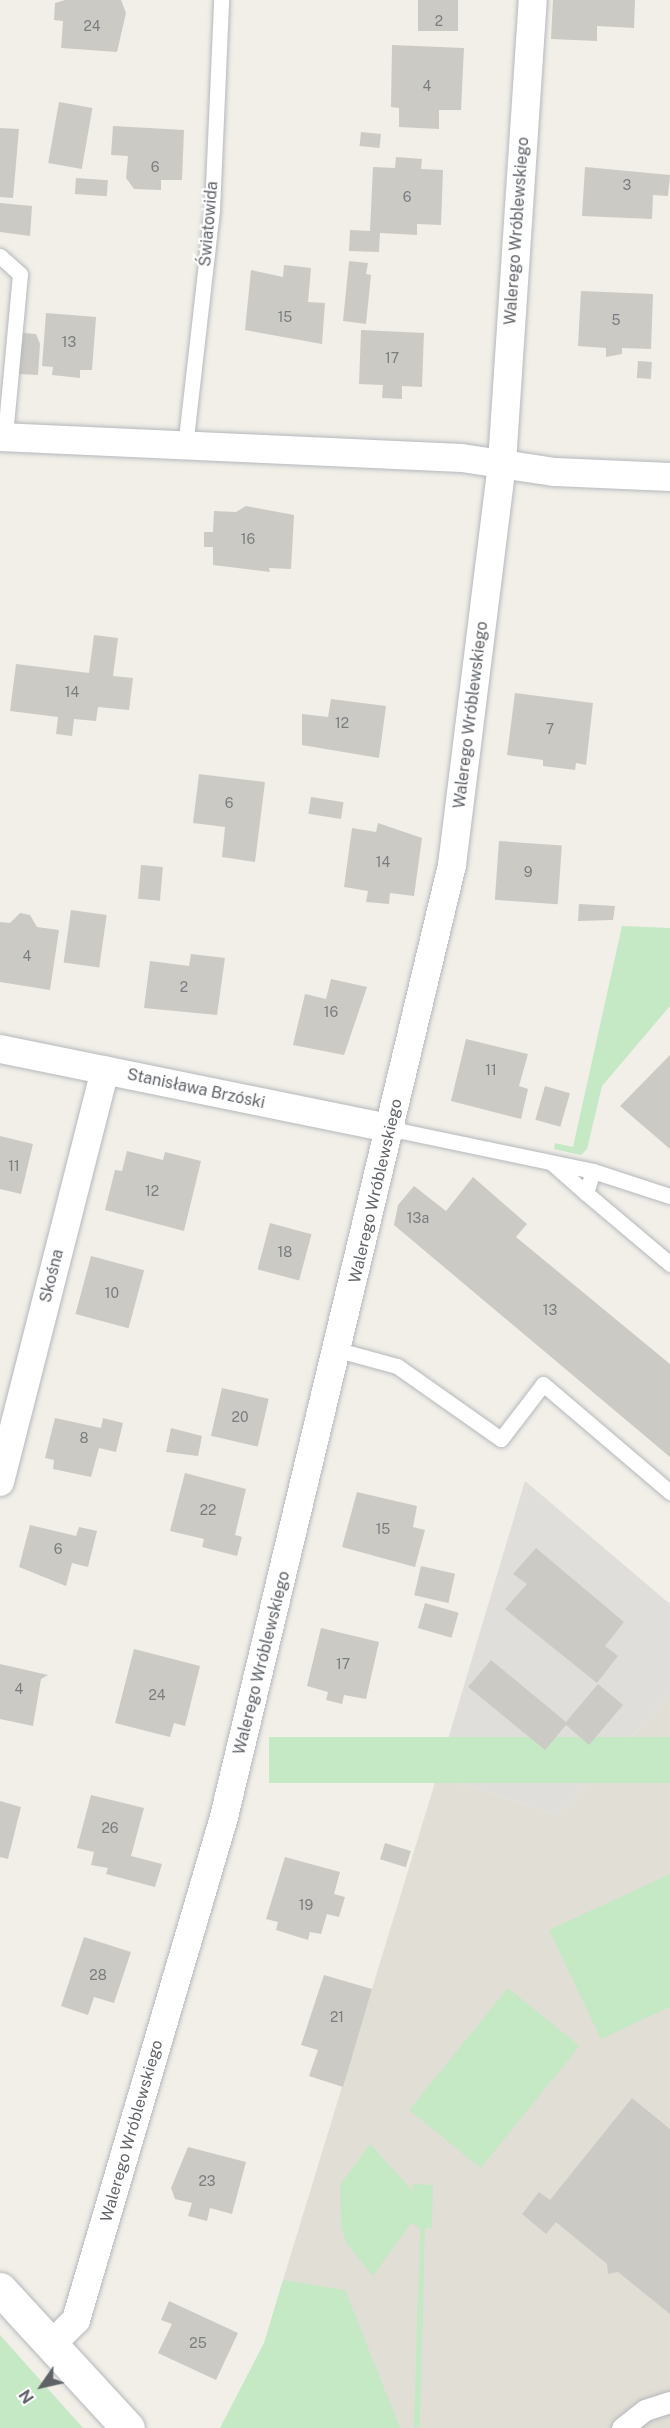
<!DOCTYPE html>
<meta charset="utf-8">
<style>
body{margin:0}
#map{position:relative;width:670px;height:2428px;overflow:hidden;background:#f1efe8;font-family:"Public Sans",sans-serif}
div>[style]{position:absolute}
.industrial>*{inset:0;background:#e0deda}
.education>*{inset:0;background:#e1ded6}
.green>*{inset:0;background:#c5e8c5;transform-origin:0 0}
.building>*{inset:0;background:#cccac5;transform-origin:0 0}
.roads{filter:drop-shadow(0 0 2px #b5b8bc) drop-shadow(0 0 2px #b5b8bc)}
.service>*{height:15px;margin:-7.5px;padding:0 7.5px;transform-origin:7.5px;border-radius:7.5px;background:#fff}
.pedestrian>*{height:21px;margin:-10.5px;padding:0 10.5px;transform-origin:10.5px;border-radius:10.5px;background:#fff}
.minor>*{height:28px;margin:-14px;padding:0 14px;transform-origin:14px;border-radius:14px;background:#fff}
.tertiary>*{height:33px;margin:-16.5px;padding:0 16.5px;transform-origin:16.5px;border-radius:16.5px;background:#fff}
span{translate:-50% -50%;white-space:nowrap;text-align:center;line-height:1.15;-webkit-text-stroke:4.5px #fff;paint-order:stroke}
.number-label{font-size:14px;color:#7a7d7f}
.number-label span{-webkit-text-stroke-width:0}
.street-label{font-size:16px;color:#5f6368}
.north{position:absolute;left:12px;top:2356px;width:60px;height:60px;-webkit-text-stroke:4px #fff;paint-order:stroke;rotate:236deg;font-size:16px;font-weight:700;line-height:24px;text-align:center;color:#5f6368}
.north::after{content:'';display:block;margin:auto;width:21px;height:27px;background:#5f6368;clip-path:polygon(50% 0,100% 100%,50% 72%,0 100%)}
</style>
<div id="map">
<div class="industrial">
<div style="clip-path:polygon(525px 1481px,670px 1604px,670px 1695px,559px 1815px,437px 1776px)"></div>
</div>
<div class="education">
<div style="clip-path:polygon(670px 1695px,670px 2428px,400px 2428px,283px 2280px,437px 1776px,559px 1815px)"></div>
</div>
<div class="green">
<div style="clip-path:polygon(622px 926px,670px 928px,670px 1006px,602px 1086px,587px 1149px,581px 1155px,554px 1149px,555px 1143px,573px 1147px)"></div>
<div style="left:670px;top:1737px;width:46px;height:401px;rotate:90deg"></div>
<div style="clip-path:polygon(670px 1874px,670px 2007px,601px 2039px,549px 1930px)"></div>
<div style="left:508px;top:1988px;width:92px;height:157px;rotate:39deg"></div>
<div style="clip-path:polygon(370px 2144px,412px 2190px,413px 2184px,433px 2185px,432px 2228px,425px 2228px,420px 2427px,414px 2427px,420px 2228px,411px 2223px,373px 2276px,346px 2243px,341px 2224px,340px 2185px)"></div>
<div style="clip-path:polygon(283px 2280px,345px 2290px,400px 2428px,220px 2428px,264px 2343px)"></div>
<div style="clip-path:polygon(0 2335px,83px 2428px,0 2428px)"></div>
</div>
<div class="building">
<div style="clip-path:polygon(65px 0,121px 0,126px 13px,117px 52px,61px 48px,63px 21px,54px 20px,55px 3px)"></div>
<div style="left:418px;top:0;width:40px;height:31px"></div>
<div style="clip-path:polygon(553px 0,635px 0,634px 28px,597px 26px,597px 41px,551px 39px)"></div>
<div style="clip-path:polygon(392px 45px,464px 48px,461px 110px,439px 110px,439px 129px,399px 127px,399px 108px,391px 107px)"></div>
<div style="left:59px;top:102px;width:34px;height:62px;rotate:10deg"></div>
<div style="clip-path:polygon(113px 126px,184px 130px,182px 180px,161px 180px,161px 190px,134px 189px,126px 178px,128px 156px,111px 155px)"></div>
<div style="clip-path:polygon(0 128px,19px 129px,13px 198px,0 197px)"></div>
<div style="left:361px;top:132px;width:20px;height:14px;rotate:6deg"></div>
<div style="clip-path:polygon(396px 157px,422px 159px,421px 169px,443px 170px,441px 225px,417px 224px,417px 235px,380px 233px,379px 252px,349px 251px,350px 230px,370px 231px,373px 167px,395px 168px)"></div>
<div style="clip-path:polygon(585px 167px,670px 175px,668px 196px,653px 195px,652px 219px,582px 216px)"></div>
<div style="left:76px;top:178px;width:32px;height:16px;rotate:4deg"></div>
<div style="clip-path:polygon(0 203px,32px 206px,30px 236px,0 232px)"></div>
<div style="clip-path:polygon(349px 261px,368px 263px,366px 274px,371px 275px,366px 324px,343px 321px)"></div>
<div style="clip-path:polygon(284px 265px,311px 268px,308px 302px,325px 303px,322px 344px,245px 330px,251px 270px,283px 277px)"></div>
<div style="clip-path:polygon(581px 291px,653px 294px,651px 349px,622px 348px,622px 354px,606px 357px,606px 348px,578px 346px)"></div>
<div style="clip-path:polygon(46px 313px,96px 317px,92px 370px,80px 370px,80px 378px,52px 375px,53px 367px,42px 366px)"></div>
<div style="clip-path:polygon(361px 330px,424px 333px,422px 387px,402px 386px,402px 399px,382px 398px,383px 385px,359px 384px)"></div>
<div style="clip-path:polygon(23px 333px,36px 334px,40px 344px,38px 375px,19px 374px)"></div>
<div style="left:638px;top:361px;width:14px;height:17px;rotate:4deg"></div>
<div style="clip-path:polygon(246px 506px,294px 515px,291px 569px,269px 568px,270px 572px,213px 565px,213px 547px,204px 547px,204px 532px,213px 532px,214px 511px,236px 512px)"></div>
<div style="clip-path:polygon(94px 635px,118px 638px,113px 676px,133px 678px,129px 710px,98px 707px,96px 721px,74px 719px,72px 736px,56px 734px,58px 717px,10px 711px,16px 664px,89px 673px)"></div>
<div style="clip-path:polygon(515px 693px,593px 703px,586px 765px,576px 763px,575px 770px,543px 766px,543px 760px,507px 755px)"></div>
<div style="clip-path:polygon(331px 699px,386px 706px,379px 758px,302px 745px,302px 714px,328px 717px)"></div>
<div style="clip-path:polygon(199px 774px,265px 782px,255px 862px,222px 857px,225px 827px,193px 823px)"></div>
<div style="left:311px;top:797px;width:33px;height:17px;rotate:9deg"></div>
<div style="clip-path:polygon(378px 823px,422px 838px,414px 896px,390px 893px,389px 904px,366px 902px,368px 891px,344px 887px,352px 828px,376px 832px)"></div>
<div style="left:499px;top:841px;width:63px;height:59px;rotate:4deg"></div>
<div style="left:141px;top:865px;width:22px;height:34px;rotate:5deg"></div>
<div style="clip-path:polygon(579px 904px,615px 906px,613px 920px,578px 921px)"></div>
<div style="left:71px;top:910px;width:36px;height:53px;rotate:8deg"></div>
<div style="clip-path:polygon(20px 913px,30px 915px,37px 927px,59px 930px,50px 990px,0 982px,0 922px,10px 923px)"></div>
<div style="clip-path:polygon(191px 954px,225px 958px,217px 1015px,144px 1008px,150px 961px,189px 966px)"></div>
<div style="clip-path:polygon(331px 979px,367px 987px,344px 1055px,293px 1045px,305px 994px,326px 999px)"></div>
<div style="clip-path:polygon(466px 1039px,528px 1054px,519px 1086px,528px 1089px,521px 1119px,451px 1101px)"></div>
<div style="clip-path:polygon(670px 1055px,670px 1149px,620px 1106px)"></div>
<div style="left:545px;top:1086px;width:26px;height:35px;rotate:16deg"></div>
<div style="clip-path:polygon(0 1136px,33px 1144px,21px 1194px,0 1189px)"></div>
<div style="clip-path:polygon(127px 1151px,163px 1160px,165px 1152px,201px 1161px,184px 1231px,105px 1210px,115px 1170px,122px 1171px)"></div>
<div style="clip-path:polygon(473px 1177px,527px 1224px,516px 1237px,670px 1364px,670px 1457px,394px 1225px,398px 1205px,414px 1186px,446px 1211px)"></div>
<div style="left:270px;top:1223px;width:43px;height:48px;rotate:15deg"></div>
<div style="left:91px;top:1256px;width:55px;height:60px;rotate:15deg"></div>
<div style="left:222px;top:1388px;width:48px;height:49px;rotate:13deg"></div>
<div style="clip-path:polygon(55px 1418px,101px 1428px,103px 1418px,123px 1423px,116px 1452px,99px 1448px,91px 1477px,53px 1469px,54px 1460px,45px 1458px)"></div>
<div style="clip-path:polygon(171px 1428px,202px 1436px,198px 1456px,166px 1452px)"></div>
<div style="clip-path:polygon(185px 1473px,246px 1489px,235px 1535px,242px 1537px,237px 1556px,202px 1547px,204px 1539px,170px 1531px)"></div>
<div style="clip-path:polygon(357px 1492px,417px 1506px,413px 1527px,425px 1530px,415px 1567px,342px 1547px)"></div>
<div style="clip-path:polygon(30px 1525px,76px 1536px,79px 1527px,97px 1531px,88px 1567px,72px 1563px,66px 1586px,19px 1567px)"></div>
<div style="clip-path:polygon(536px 1548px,624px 1622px,605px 1646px,618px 1656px,597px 1683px,505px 1609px,527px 1584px,513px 1574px)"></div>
<div style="left:421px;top:1566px;width:35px;height:30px;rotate:13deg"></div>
<div style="left:425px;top:1603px;width:35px;height:26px;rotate:16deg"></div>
<div style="clip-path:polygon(321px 1628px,379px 1642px,366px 1699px,344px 1695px,342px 1704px,326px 1700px,328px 1692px,307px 1686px)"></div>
<div style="clip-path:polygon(134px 1649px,200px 1666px,185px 1726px,174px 1723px,170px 1737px,115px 1723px)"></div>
<div style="clip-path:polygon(491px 1660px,566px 1722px,598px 1684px,623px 1705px,589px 1745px,566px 1725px,545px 1750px,468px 1687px)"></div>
<div style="clip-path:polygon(0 1664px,48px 1675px,41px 1679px,33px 1726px,0 1719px)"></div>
<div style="clip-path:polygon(91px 1795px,144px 1808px,131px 1856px,162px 1864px,155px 1887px,106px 1874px,108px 1868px,91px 1865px,94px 1852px,77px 1848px)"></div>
<div style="clip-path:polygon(0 1801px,21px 1807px,8px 1859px,0 1857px)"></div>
<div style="left:385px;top:1843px;width:27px;height:17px;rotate:17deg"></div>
<div style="clip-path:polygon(285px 1857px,340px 1872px,334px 1894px,345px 1897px,339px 1917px,327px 1914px,321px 1934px,310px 1932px,308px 1940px,276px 1930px,278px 1922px,266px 1919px)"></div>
<div style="clip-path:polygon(84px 1937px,131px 1952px,114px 2003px,94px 1997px,88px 2015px,61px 2006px)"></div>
<div style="clip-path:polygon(324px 1975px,372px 1989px,343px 2087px,309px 2076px,318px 2050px,301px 2045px)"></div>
<div style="clip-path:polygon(632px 2098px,670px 2129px,670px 2314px,618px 2272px,608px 2274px,607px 2264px,556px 2222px,546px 2234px,522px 2214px,539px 2192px,550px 2200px)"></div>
<div style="clip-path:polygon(188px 2147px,246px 2162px,232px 2214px,210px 2208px,207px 2221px,188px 2216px,192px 2203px,175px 2199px,171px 2188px)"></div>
<div style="clip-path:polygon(169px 2301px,238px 2333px,216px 2380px,158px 2353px,172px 2324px,161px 2320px)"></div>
</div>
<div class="roads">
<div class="service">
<div style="left:0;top:256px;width:27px;rotate:42deg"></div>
<div style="left:20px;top:274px;width:164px;rotate:95.3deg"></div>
<div style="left:185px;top:447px;width:239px;rotate:-83.5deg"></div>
<div style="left:212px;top:210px;width:210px;rotate:-87.5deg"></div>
<div style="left:392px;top:1129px;width:205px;rotate:11.8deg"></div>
<div style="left:593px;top:1171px;width:81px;rotate:18deg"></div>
<div style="left:552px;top:1163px;width:45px;rotate:41.4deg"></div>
<div style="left:593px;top:1171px;width:23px;rotate:108deg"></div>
<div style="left:586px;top:1193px;width:110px;rotate:40.2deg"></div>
<div style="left:338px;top:1350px;width:61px;rotate:15.2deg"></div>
<div style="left:397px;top:1366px;width:127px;rotate:35.1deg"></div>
<div style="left:501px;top:1439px;width:69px;rotate:-52.6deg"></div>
<div style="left:543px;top:1384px;width:167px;rotate:40.4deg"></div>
</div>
<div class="pedestrian">
<div style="left:622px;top:2428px;width:29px;rotate:-38deg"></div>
<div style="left:645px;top:2410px;width:26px;rotate:-18deg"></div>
</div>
<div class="minor">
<div style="left:0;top:437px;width:462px;rotate:2.6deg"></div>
<div style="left:462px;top:458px;width:94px;rotate:8.6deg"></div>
<div style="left:555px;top:472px;width:115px;rotate:2.5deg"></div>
<div style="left:0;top:1049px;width:400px;rotate:11.5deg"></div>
<div style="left:0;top:1482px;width:425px;rotate:-75.7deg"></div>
<div style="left:51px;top:2345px;width:35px;rotate:-45deg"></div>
<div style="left:76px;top:2320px;width:524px;rotate:-73.6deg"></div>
<div style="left:224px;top:1817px;width:979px;rotate:-76.53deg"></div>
<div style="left:452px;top:865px;width:405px;rotate:-82.9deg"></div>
<div style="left:502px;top:463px;width:464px;rotate:-86.2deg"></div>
</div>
<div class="tertiary">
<div style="left:0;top:2289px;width:189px;rotate:47.4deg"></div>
</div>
</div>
<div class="number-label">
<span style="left:439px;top:21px">2</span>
<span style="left:92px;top:26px">24</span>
<span style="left:427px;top:86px">4</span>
<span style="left:155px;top:167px">6</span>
<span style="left:627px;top:185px">3</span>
<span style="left:407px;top:197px">6</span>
<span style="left:285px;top:317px">15</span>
<span style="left:616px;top:320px">5</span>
<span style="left:69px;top:342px">13</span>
<span style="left:392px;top:358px">17</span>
<span style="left:248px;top:539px">16</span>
<span style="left:72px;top:692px">14</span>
<span style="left:342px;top:723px">12</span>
<span style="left:550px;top:729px">7</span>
<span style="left:229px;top:803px">6</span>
<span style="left:383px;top:862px">14</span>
<span style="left:528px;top:872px">9</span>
<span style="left:27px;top:956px">4</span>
<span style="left:184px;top:987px">2</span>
<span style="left:331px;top:1012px">16</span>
<span style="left:491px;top:1070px">11</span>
<span style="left:14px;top:1166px">11</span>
<span style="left:152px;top:1191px">12</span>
<span style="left:418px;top:1218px">13a</span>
<span style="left:285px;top:1252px">18</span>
<span style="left:112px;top:1293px">10</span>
<span style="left:550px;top:1310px">13</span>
<span style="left:240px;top:1417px">20</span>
<span style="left:84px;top:1438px">8</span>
<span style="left:208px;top:1510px">22</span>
<span style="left:383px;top:1529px">15</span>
<span style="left:58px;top:1549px">6</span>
<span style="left:343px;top:1664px">17</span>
<span style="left:19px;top:1689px">4</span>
<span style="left:157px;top:1695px">24</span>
<span style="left:110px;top:1828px">26</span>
<span style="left:306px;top:1905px">19</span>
<span style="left:98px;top:1975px">28</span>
<span style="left:337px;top:2017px">21</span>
<span style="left:207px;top:2181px">23</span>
<span style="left:198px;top:2343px">25</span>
</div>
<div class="street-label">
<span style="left:209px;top:224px;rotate:-85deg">Światowida</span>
<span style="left:517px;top:231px;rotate:-86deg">Walerego Wróblewskiego</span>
<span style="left:471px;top:715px;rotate:-83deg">Walerego Wróblewskiego</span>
<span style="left:196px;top:1089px;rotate:12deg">Stanisława Brzóski</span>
<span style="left:376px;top:1191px;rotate:-77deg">Walerego Wróblewskiego</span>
<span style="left:52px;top:1276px;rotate:-76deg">Skośna</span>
<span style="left:262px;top:1663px;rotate:-76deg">Walerego Wróblewskiego</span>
<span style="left:132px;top:2131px;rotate:-74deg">Walerego Wróblewskiego</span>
</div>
<div class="north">N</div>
</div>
